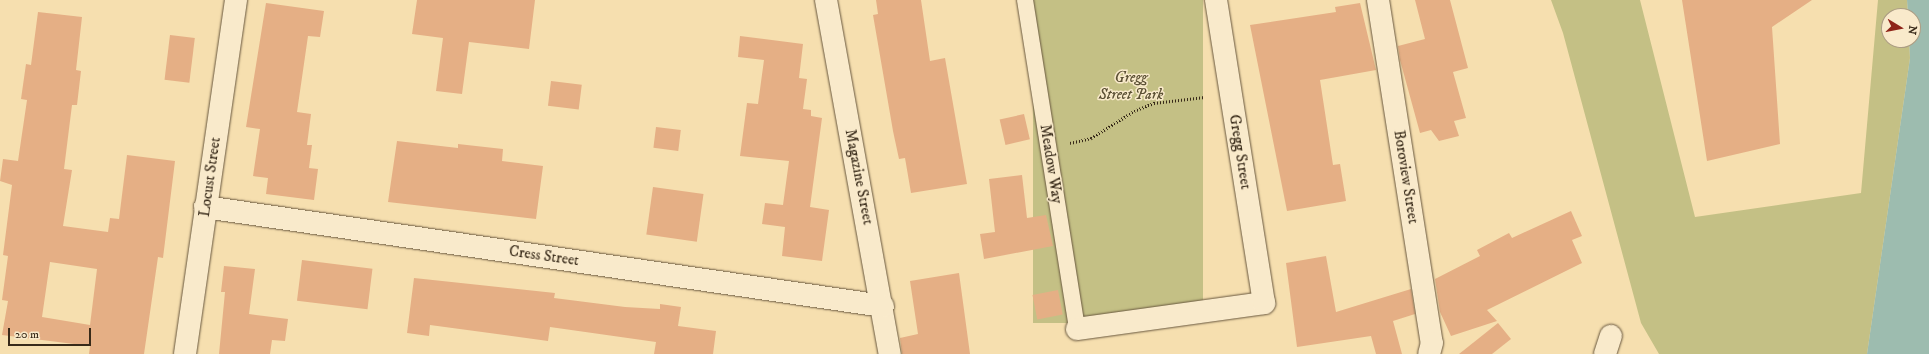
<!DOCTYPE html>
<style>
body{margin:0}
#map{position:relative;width:1929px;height:354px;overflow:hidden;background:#f6dfaf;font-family:"IM FELL DW Pica",serif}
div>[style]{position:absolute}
.green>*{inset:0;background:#c4c085;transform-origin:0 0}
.water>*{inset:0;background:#9dbcaf}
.building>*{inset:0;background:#e5af85;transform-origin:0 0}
.path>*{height:2.5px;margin-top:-1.25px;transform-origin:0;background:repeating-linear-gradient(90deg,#382a19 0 1px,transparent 0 3px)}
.roads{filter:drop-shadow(0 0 1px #68573e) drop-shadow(0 0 1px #68573e)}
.lane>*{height:16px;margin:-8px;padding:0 8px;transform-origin:8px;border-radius:8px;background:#f9eacb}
.street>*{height:22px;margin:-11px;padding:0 11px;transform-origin:11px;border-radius:11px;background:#f9eacb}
span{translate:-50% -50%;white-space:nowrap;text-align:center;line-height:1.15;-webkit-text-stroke:3px #f9eacb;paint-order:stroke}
.park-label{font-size:15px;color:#5b5034;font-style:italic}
.street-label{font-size:15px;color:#382a19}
.north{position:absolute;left:1881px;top:8px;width:40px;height:40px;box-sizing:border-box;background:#f9eacb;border:1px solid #ac9d84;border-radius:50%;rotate:100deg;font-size:11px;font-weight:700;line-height:16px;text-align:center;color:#382a19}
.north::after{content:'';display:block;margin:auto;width:14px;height:18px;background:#8f2418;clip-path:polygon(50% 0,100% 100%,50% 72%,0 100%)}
.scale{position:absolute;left:8px;top:328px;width:83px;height:18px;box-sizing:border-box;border:2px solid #382a19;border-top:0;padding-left:5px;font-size:12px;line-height:14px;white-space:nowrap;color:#382a19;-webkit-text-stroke:3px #f9eacb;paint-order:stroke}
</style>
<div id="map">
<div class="green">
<div style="left:1033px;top:0;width:170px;height:323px"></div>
<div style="clip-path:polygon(1551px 0,1640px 0,1695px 217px,1861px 193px,1878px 0,1907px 0,1908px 16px,1889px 16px,1889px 40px,1909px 40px,1910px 58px,1867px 354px,1659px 354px,1641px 323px,1563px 33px)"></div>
</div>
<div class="water">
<div style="clip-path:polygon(1907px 0,1929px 0,1929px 354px,1867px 354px,1910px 58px,1909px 40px,1913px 40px,1913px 16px,1908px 16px)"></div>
</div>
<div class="building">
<div style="clip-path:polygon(417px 0,535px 0,529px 49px,469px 42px,462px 94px,436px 91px,443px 38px,412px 34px)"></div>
<div style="clip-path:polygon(876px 0,921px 0,930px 61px,945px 58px,967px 184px,911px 193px,905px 158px,899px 159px,893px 131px,873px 15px,878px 14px)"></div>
<div style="clip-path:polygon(1415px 0,1450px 0,1468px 68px,1453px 72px,1466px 118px,1454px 121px,1459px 136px,1439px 141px,1431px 130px,1420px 133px,1400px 60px,1398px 46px,1425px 39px)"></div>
<div style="clip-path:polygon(1682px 0,1812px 0,1772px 27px,1780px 144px,1707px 161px)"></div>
<div style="clip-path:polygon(266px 3px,324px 11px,320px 37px,308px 36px,297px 112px,311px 114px,307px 145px,312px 145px,309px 168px,318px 169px,314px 200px,266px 194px,268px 178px,253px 176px,260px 129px,246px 127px)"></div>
<div style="clip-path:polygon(1360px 3px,1376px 70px,1320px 80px,1333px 165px,1340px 164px,1346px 201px,1287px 211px,1250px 25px,1336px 12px,1335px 7px)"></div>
<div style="clip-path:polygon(evenodd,38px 12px,82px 17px,76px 70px,81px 71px,77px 105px,72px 105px,64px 169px,72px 170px,63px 226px,108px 232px,110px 218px,119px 219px,127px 155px,175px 161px,163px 258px,158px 257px,144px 354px,89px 354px,90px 346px,2px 335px,8px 301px,2px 300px,8px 256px,3px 255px,12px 185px,0 181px,3px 159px,18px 161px,27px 100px,21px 99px,26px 64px,31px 65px,38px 12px,50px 262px,97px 269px,90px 325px,42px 317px,50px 262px)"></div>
<div style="left:170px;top:35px;width:25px;height:45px;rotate:7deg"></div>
<div style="clip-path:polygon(740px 36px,803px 44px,799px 78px,807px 79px,803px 109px,811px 110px,811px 116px,822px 118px,810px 207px,829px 210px,822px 261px,782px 256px,785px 227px,762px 224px,765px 203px,783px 205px,789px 161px,740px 156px,747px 103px,758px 104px,764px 60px,738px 57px)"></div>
<div style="left:551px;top:81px;width:31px;height:25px;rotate:7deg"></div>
<div style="left:1024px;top:114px;width:26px;height:25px;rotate:77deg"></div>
<div style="left:656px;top:127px;width:25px;height:21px;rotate:7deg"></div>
<div style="clip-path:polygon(397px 141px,458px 148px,458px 144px,503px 149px,502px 161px,543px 166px,536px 219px,388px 202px)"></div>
<div style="clip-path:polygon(1022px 175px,1027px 218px,1046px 215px,1053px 246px,984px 259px,980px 234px,995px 232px,989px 179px)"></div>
<div style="left:653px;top:187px;width:51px;height:48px;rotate:8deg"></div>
<div style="clip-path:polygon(1571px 211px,1582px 236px,1572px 240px,1582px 263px,1487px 310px,1497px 321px,1451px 336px,1440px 312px,1435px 279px,1480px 256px,1477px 250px,1509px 233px,1512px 238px)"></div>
<div style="clip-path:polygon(1326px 256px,1336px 312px,1411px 289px,1415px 314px,1393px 321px,1402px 354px,1376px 354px,1371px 336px,1297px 347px,1286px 263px)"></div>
<div style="left:302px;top:260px;width:71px;height:41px;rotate:7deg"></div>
<div style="clip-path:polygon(224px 266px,255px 269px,249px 314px,288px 319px,285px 341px,272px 340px,270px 354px,219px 354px,225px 292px,221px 292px)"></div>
<div style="clip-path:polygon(959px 273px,970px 354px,902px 354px,900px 338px,918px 334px,910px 281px)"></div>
<div style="clip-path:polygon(414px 278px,555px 293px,554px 298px,625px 307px,660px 309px,660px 304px,681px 307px,678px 326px,716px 331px,713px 354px,654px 354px,656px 342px,550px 327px,548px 341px,430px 325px,429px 336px,407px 333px)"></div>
<div style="left:1058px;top:290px;width:25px;height:26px;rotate:79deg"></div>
<div style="clip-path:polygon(1498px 323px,1511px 339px,1492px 354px,1459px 354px)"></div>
</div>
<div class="path">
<div style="left:1070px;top:143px;width:22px;rotate:-13deg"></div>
<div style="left:1091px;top:138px;width:51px;rotate:-32.1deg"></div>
<div style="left:1134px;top:111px;width:22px;rotate:-22deg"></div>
<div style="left:1154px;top:103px;width:51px;rotate:-6.7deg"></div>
</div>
<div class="roads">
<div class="lane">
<div style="left:1025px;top:0;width:333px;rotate:81deg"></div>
</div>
<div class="street">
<div style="left:826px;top:0;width:360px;rotate:79.8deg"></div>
<div style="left:1378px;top:0;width:347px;rotate:81.1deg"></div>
<div style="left:1432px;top:343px;width:11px;rotate:105deg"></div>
<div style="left:205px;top:207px;width:685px;rotate:8.31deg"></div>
<div style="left:1077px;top:329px;width:189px;rotate:-7.9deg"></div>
<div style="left:1264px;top:303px;width:307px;rotate:-99deg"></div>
<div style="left:185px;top:354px;width:358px;rotate:-81.8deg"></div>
<div style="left:1605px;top:354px;width:19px;rotate:-72deg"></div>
</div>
</div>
<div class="park-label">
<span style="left:1131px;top:86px">Gregg<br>Street Park</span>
</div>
<div class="street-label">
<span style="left:1240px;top:152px;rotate:81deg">Gregg Street</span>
<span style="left:1051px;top:164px;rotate:81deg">Meadow Way</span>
<span style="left:210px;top:177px;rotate:-82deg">Locust Street</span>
<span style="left:859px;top:177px;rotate:79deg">Magazine Street</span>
<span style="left:1406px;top:177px;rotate:81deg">Boroview Street</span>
<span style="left:544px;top:256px;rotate:8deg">Cress Street</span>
</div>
<div class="north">N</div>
<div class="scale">20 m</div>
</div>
